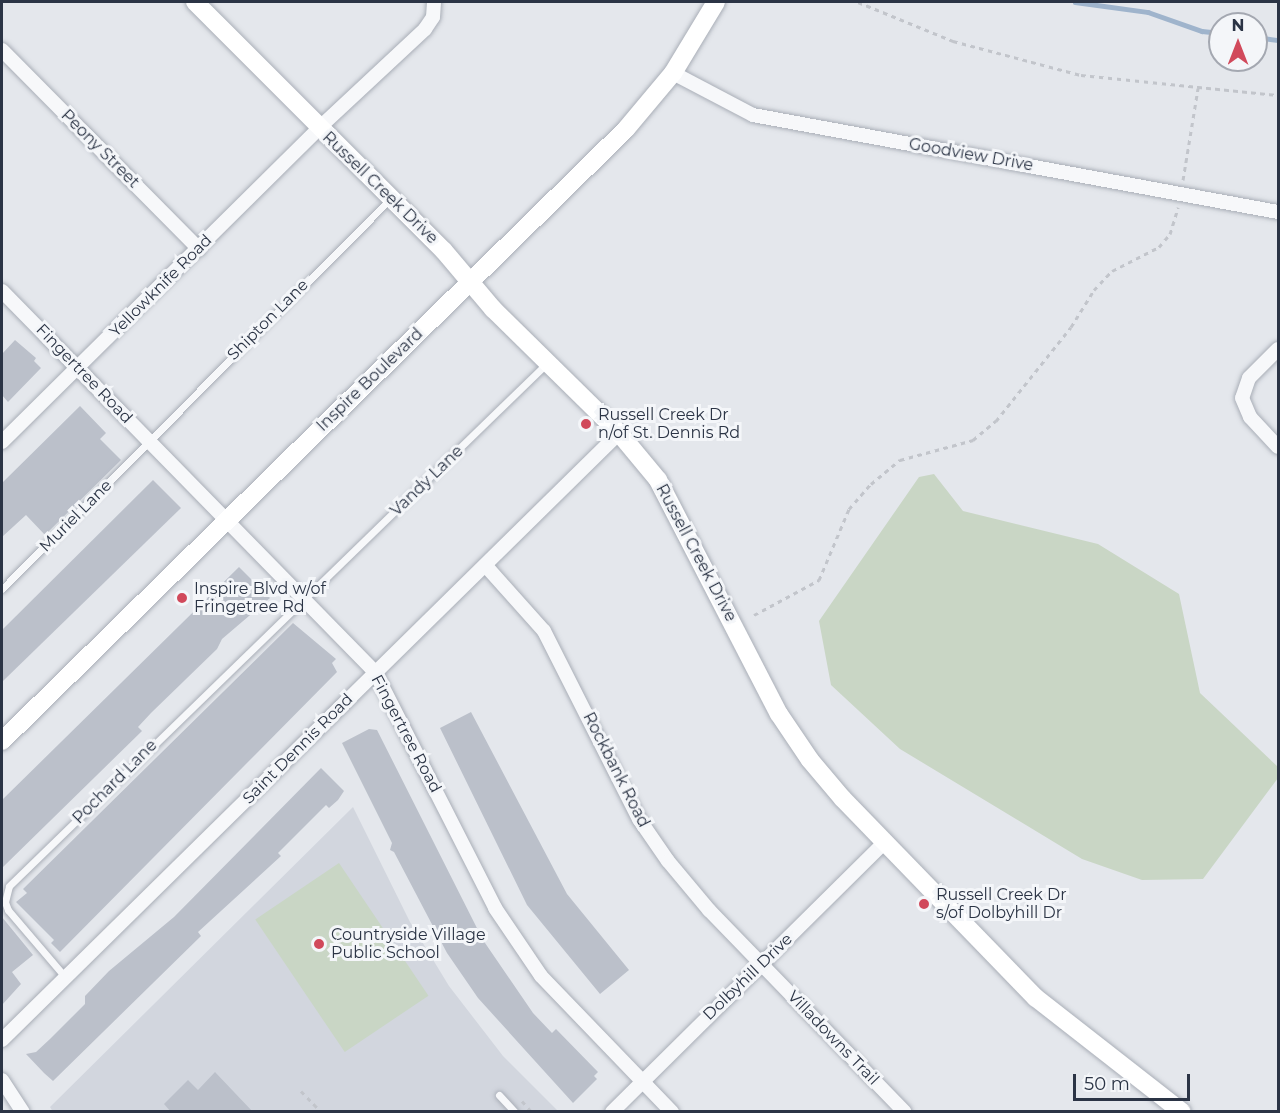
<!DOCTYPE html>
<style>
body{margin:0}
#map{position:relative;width:1280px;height:1113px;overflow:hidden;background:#e4e7ec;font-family:Montserrat,sans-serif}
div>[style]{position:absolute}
.built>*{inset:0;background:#d2d6de}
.green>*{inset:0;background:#c9d6c5;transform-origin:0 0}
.stream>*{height:4.5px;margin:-2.25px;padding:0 2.25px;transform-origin:2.25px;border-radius:2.25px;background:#9fb4cc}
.building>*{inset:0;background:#bbc0ca}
.path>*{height:3px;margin-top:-1.5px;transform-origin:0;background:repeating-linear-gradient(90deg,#c2c5cb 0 4.5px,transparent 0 9px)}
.roads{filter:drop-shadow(0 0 2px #a9aeb7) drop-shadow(0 0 2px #a9aeb7)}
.lane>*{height:7px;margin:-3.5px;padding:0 3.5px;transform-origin:3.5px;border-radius:3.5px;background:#f7f8fa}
.street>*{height:14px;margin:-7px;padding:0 7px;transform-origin:7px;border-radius:7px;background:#f7f8fa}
.secondary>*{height:18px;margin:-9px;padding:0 9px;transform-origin:9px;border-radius:9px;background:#fff}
.dots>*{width:16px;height:16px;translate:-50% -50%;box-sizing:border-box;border:3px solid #f4f6f9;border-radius:50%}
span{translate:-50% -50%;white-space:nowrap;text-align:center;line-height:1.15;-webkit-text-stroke:6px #f4f6f9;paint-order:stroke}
.street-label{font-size:16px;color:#2b3445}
.poi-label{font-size:16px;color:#2b3445}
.left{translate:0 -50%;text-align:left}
.frame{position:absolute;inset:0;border:3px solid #2b3445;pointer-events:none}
.north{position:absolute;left:1208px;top:12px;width:60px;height:60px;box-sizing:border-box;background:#f4f6f9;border:2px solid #a4a8b1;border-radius:50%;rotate:0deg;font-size:16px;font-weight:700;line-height:24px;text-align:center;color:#2b3445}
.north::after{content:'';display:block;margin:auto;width:21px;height:27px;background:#d1495b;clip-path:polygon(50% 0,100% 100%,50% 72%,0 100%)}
.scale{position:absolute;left:1073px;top:1074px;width:117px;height:27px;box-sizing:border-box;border:3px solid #2b3445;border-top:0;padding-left:8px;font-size:18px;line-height:21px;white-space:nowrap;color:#2b3445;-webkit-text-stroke:4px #f4f6f9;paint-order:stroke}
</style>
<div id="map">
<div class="built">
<div style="clip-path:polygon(353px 807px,410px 922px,449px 986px,503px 1056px,558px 1111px,53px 1112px,50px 1107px)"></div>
</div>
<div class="green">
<div style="clip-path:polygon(934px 474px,963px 511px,1098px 544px,1179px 594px,1200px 693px,1278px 767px,1278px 778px,1203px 879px,1142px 880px,1082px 859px,900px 749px,831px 685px,819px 621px,919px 477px)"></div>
<div style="left:339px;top:863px;width:160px;height:101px;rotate:56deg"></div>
</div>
<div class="stream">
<div style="left:1075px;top:2px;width:74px;rotate:7.8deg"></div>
<div style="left:1148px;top:12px;width:57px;rotate:19.4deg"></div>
<div style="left:1202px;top:31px;width:18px;rotate:6deg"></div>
<div style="left:1256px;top:37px;width:22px;rotate:8deg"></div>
</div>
<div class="building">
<div style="clip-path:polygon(15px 340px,36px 358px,34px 361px,41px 368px,8px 402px,2px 395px,2px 354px)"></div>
<div style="clip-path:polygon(80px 406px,106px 433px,100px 439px,121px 460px,45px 535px,26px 515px,2px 537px,2px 483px)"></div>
<div style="clip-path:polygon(153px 480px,181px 508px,2px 682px,2px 630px)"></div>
<div style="clip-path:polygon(239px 567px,270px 598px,222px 639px,217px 649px,151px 713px,138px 727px,142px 731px,2px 868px,2px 800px)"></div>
<div style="clip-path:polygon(293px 623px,336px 659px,332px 663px,337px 672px,60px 952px,51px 943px,54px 940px,16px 902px,27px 893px,23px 889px)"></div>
<div style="clip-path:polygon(471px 712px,567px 894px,629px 970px,600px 994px,527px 905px,440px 728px)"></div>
<div style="clip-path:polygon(369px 729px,377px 730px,483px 940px,533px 1013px,552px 1033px,556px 1029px,598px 1072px,594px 1076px,597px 1079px,573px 1103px,478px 998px,447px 953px,394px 852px,390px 850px,392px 843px,342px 743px)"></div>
<div style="clip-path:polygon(321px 768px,344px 791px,338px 800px,329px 808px,326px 805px,278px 853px,281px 856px,198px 932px,201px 936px,53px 1081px,44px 1073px,26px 1054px,36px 1052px,50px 1039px,85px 1004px,85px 996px,109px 971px,174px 917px)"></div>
<div style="clip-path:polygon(2px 917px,33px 955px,12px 972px,21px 984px,2px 1005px)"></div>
<div style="clip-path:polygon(215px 1072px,253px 1112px,171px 1112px,164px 1104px,188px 1080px,198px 1090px)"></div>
</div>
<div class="path">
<div style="left:858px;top:2px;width:103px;rotate:22.3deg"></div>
<div style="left:953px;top:41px;width:132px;rotate:14.9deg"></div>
<div style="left:1081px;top:75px;width:198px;rotate:5.8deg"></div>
<div style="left:1183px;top:180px;width:93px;rotate:-80.7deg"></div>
<div style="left:754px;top:615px;width:74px;rotate:-28.3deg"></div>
<div style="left:819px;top:580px;width:77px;rotate:-67.1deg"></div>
<div style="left:849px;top:509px;width:33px;rotate:-49deg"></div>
<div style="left:871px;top:484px;width:38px;rotate:-40deg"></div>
<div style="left:900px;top:460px;width:76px;rotate:-15.3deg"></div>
<div style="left:973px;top:440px;width:30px;rotate:-40deg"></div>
<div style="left:996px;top:421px;width:120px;rotate:-51.4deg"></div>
<div style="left:1071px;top:327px;width:44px;rotate:-58.1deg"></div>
<div style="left:1094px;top:290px;width:26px;rotate:-47deg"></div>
<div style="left:1112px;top:271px;width:53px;rotate:-27.1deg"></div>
<div style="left:1159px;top:247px;width:17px;rotate:-50deg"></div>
<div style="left:1170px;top:234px;width:28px;rotate:-73deg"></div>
<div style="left:301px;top:1091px;width:29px;rotate:46deg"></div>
<div style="left:522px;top:1101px;width:15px;rotate:48deg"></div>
</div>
<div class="roads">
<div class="lane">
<div style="left:2px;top:589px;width:549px;rotate:-45.15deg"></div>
<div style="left:66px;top:978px;width:89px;rotate:-130.5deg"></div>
<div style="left:8px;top:910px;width:9px;rotate:-111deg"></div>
<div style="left:5px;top:902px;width:16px;rotate:-76deg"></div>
<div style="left:9px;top:886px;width:749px;rotate:-44.19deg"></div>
<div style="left:499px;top:1095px;width:23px;rotate:47deg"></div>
</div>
<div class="street">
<div style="left:2px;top:50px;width:280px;rotate:45.3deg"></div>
<div style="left:673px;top:73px;width:90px;rotate:27.7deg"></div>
<div style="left:753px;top:115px;width:534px;rotate:10.47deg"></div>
<div style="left:2px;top:291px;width:533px;rotate:45.61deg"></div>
<div style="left:375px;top:672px;width:265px;rotate:63deg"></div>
<div style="left:495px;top:908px;width:82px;rotate:55.9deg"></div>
<div style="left:541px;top:976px;width:189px;rotate:46.1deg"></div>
<div style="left:1278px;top:349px;width:41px;rotate:135deg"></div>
<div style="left:1249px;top:378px;width:21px;rotate:109deg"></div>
<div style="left:1242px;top:398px;width:21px;rotate:67deg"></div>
<div style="left:1250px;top:417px;width:41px;rotate:47deg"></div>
<div style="left:2px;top:442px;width:446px;rotate:-44.7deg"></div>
<div style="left:319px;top:128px;width:145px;rotate:-43deg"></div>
<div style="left:425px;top:29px;width:14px;rotate:-56deg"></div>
<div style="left:433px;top:17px;width:15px;rotate:-86deg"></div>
<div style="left:486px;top:566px;width:87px;rotate:48.3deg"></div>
<div style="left:544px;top:631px;width:211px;rotate:63.2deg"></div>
<div style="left:639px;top:819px;width:51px;rotate:55.4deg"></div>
<div style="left:668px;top:861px;width:64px;rotate:50.1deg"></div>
<div style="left:709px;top:910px;width:281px;rotate:45.9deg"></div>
<div style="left:2px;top:1040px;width:866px;rotate:-44.53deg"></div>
<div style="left:2px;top:1080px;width:38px;rotate:57deg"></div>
<div style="left:612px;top:1112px;width:384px;rotate:-44.7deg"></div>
</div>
<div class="secondary">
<div style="left:195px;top:2px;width:352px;rotate:45deg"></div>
<div style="left:444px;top:251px;width:76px;rotate:49.8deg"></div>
<div style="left:493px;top:309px;width:177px;rotate:44.5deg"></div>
<div style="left:619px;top:433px;width:61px;rotate:50.3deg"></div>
<div style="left:658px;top:480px;width:263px;rotate:62.7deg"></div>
<div style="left:779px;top:714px;width:55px;rotate:56deg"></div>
<div style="left:810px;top:760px;width:51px;rotate:49.8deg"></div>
<div style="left:843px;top:799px;width:277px;rotate:45.9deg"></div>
<div style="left:1036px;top:998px;width:185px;rotate:38deg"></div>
<div style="left:2px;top:741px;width:874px;rotate:-44.44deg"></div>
<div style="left:626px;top:129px;width:73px;rotate:-50deg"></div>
<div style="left:673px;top:73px;width:83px;rotate:-58.8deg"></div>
</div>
</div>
<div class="dots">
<div style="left:586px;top:424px;background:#d1495b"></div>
<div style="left:182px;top:598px;background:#d1495b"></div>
<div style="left:924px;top:904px;background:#d1495b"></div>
<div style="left:319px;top:944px;background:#d1495b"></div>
</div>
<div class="street-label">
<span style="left:100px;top:149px;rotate:45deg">Peony Street</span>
<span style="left:971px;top:155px;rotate:10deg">Goodview Drive</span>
<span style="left:380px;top:188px;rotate:44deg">Russell Creek Drive</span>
<span style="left:161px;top:286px;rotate:-45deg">Yellowknife Road</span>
<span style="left:268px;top:320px;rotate:-45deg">Shipton Lane</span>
<span style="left:84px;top:374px;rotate:46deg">Fingertree Road</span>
<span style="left:370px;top:380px;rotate:-44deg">Inspire Boulevard</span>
<span style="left:427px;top:481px;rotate:-44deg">Vandy Lane</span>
<span style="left:76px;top:516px;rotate:-45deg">Muriel Lane</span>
<span style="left:696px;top:553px;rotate:62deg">Russell Creek Drive</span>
<span style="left:406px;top:734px;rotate:62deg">Fingertree Road</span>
<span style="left:298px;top:749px;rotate:-45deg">Saint Dennis Road</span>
<span style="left:616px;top:770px;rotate:63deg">Rockbank Road</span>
<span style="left:115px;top:782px;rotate:-45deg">Pochard Lane</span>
<span style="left:748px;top:977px;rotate:-44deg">Dolbyhill Drive</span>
<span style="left:833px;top:1038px;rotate:46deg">Villadowns Trail</span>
</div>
<div class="poi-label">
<span class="left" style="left:598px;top:424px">Russell Creek Dr<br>n/of St. Dennis Rd</span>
<span class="left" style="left:194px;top:598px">Inspire Blvd w/of<br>Fringetree Rd</span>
<span class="left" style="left:936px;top:904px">Russell Creek Dr<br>s/of Dolbyhill Dr</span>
<span class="left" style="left:331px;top:944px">Countryside Village<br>Public School</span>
</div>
<div class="frame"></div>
<div class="north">N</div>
<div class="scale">50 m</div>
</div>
